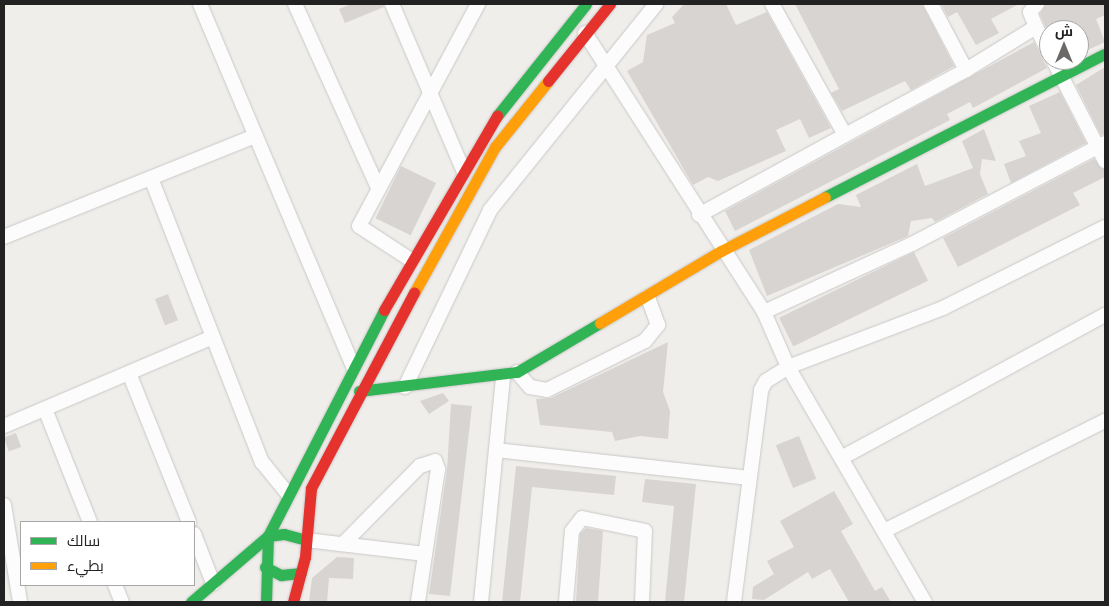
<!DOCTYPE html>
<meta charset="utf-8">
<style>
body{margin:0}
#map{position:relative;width:1109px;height:606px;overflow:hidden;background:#f0eeeb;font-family:Raleway,Cairo,sans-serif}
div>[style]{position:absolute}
.building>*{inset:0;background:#d7d4d2;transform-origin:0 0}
.roads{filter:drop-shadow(0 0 1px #c9c8c7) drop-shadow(0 0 1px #c9c8c7)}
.street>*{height:14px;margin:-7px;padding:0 7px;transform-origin:7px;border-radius:7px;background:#fdfcfc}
.fast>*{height:11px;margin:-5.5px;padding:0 5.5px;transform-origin:5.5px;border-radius:5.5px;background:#30b455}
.slow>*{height:11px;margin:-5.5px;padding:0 5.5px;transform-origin:5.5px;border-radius:5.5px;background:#ff9f0a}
.jam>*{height:11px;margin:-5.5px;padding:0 5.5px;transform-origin:5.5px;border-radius:5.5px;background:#e5322d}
span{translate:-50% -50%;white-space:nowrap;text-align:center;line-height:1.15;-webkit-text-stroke:5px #fff;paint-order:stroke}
.frame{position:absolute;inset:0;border:5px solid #222;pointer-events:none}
.legend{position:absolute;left:20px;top:521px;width:175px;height:65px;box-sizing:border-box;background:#fff;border:1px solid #a7a7a7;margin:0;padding:6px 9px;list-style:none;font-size:15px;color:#222}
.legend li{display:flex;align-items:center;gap:10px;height:25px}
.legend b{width:25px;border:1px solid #a7a7a7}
.north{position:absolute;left:1039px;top:20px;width:50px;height:50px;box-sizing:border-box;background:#fff;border:1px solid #a7a7a7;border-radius:50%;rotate:0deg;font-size:14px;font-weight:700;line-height:20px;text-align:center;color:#222}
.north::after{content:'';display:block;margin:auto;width:18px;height:22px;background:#6a6968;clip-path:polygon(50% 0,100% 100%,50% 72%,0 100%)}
</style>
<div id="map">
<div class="building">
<div style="clip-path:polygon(351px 4px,383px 4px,384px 7px,345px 23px,339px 9px)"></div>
<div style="clip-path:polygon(684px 4px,726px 4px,736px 25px,767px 12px,831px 128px,809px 138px,800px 119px,776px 130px,786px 151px,718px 181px,708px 177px,693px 185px,627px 71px,643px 62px,647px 35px,675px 23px,672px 17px)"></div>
<div style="clip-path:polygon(795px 4px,922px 4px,954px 66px,911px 90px,905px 81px,842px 111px,831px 93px,839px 89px)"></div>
<div style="clip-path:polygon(941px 4px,1019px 4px,991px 19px,999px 33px,976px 45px,957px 12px,948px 17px)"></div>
<div style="clip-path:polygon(1046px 4px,1105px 4px,1105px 15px,1096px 19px,1105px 42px,1079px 54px,1079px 30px,1047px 30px,1040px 14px)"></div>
<div style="clip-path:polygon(1034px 42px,1047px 68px,973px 108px,970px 102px,947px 114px,950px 120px,735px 231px,725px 211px)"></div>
<div style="clip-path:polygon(1105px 67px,1105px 134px,1101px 135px,1076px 85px)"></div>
<div style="clip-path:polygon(1060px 92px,1086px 143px,1011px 183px,1004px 164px,1026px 156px,1019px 141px,1041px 133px,1029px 106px)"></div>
<div style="clip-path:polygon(984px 129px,996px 161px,982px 159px,980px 174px,988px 194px,935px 222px,932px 218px,911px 221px,908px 236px,767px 296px,749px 250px,838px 204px,861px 207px,856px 195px,917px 164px,925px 186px,973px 168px,962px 141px)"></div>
<div style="clip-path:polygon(1094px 159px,1105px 170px,1105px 177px,1073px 193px,1080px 205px,958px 267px,943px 238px)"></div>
<div style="left:401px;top:166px;width:39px;height:58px;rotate:26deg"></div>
<div style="left:914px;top:252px;width:32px;height:150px;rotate:64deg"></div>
<div style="left:168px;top:294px;width:28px;height:14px;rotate:69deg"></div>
<div style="clip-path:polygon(668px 342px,663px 392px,670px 411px,668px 439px,640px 436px,615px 441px,612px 432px,540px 425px,536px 399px,551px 398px)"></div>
<div style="clip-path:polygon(443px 393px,449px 401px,429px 414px,420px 401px)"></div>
<div style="clip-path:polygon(451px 404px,472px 406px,450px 596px,429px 594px,447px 470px)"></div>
<div style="left:16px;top:433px;width:15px;height:13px;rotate:70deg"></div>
<div style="left:799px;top:436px;width:46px;height:25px;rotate:68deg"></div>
<div style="clip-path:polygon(516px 466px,616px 476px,614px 495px,532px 487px,520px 602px,502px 602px)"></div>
<div style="clip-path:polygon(645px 479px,696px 484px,684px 602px,665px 602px,674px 506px,642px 502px)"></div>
<div style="clip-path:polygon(834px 491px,853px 524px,841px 531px,875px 591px,882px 587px,891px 602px,849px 602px,830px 569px,812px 579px,808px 572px,764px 600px,752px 599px,753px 587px,774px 574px,767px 561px,794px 547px,780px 521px)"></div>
<div style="clip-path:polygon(586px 528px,603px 531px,598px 602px,576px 602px,580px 534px)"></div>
<div style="clip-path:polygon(337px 557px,354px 558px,353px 579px,329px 578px,327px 602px,309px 602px,312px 578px)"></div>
</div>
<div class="roads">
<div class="street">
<div style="left:200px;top:4px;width:393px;rotate:67.1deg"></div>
<div style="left:295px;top:4px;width:202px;rotate:65.7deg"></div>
<div style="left:392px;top:4px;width:181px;rotate:66.8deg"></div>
<div style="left:931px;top:4px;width:75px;rotate:62.1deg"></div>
<div style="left:966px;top:70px;width:82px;rotate:-31.6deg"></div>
<div style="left:1036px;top:27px;width:28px;rotate:63deg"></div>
<div style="left:1036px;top:27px;width:16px;rotate:-112deg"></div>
<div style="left:1030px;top:12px;width:11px;rotate:-49deg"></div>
<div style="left:585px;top:33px;width:331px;rotate:57.3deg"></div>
<div style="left:764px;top:312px;width:60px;rotate:66.4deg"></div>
<div style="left:788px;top:367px;width:166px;rotate:-20.8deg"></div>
<div style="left:943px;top:308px;width:181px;rotate:-26.6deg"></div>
<div style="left:1053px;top:60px;width:114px;rotate:62.8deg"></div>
<div style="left:845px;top:135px;width:137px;rotate:-28.2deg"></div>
<div style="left:151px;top:178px;width:305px;rotate:68.7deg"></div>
<div style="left:262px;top:462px;width:41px;rotate:50.9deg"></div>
<div style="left:699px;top:215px;width:166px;rotate:-28.7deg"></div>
<div style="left:845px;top:135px;width:150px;rotate:-119.1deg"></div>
<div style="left:4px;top:237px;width:271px;rotate:-21.9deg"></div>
<div style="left:411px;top:260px;width:62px;rotate:-146.8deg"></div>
<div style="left:359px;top:226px;width:252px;rotate:-61.8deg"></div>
<div style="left:764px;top:312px;width:163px;rotate:-24.7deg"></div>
<div style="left:912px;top:244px;width:218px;rotate:-27.6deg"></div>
<div style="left:517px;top:372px;width:20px;rotate:49deg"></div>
<div style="left:530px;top:387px;width:17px;rotate:10deg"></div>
<div style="left:547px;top:390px;width:110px;rotate:-26.6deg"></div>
<div style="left:645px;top:341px;width:21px;rotate:-51deg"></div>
<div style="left:658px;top:325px;width:30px;rotate:-110deg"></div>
<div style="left:129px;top:373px;width:161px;rotate:68.1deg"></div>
<div style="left:405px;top:387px;width:196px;rotate:-64.3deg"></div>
<div style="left:490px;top:210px;width:265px;rotate:-51.1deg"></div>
<div style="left:45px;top:409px;width:122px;rotate:68.3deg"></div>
<div style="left:4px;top:426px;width:227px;rotate:-23.1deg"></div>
<div style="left:496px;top:450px;width:255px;rotate:6.3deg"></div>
<div style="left:843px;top:457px;width:298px;rotate:-28.5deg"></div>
<div style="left:4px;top:505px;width:98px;rotate:80.6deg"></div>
<div style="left:884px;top:531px;width:247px;rotate:-26.5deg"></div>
<div style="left:194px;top:534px;width:53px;rotate:68.8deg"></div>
<div style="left:306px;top:540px;width:120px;rotate:6.7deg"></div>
<div style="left:343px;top:544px;width:110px;rotate:-45.4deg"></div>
<div style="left:420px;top:466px;width:16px;rotate:-18deg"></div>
<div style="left:435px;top:461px;width:9px;rotate:69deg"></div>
<div style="left:438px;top:469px;width:134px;rotate:98.6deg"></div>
<div style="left:115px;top:585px;width:18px;rotate:68deg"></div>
<div style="left:481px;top:602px;width:226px;rotate:-84.4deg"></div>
<div style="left:566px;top:602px;width:71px;rotate:-85.2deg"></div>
<div style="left:572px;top:531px;width:16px;rotate:-52deg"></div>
<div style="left:582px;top:518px;width:64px;rotate:11.7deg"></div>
<div style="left:645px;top:531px;width:71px;rotate:92.4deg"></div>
<div style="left:734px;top:602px;width:214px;rotate:-82.7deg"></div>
<div style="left:761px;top:390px;width:10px;rotate:-61deg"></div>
<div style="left:766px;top:381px;width:26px;rotate:-32deg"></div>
<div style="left:788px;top:367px;width:272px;rotate:59.8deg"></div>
</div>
<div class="fast">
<div style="left:497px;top:116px;width:143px;rotate:-51.5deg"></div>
<div style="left:825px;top:197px;width:314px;rotate:-27.1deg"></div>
<div style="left:359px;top:391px;width:159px;rotate:-6.9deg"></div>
<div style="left:517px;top:372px;width:96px;rotate:-30.6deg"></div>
<div style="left:265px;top:567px;width:18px;rotate:27deg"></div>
<div style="left:281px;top:575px;width:20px;rotate:-6deg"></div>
<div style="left:191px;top:602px;width:101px;rotate:-40.6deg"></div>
<div style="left:268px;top:536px;width:16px;rotate:-7deg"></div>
<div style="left:284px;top:534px;width:23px;rotate:15deg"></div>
<div style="left:266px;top:602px;width:66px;rotate:-88.3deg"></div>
<div style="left:268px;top:536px;width:254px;rotate:-62.8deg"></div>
</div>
<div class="slow">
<div style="left:414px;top:293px;width:167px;rotate:-61deg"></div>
<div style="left:495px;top:147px;width:85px;rotate:-51.2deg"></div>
<div style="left:600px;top:323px;width:141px;rotate:-30.8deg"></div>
<div style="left:721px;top:251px;width:117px;rotate:-27.4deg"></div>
</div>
<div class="jam">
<div style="left:548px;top:81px;width:99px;rotate:-51.2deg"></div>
<div style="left:384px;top:310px;width:225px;rotate:-59.8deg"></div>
<div style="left:293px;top:602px;width:47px;rotate:-75.1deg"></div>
<div style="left:305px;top:557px;width:69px;rotate:-85deg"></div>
<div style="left:311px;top:488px;width:221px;rotate:-62.2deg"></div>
</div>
</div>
<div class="frame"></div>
<ul class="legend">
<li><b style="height:6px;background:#30b455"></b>سالك</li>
<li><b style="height:6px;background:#ff9f0a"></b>بطيء</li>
</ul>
<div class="north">ش</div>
</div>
